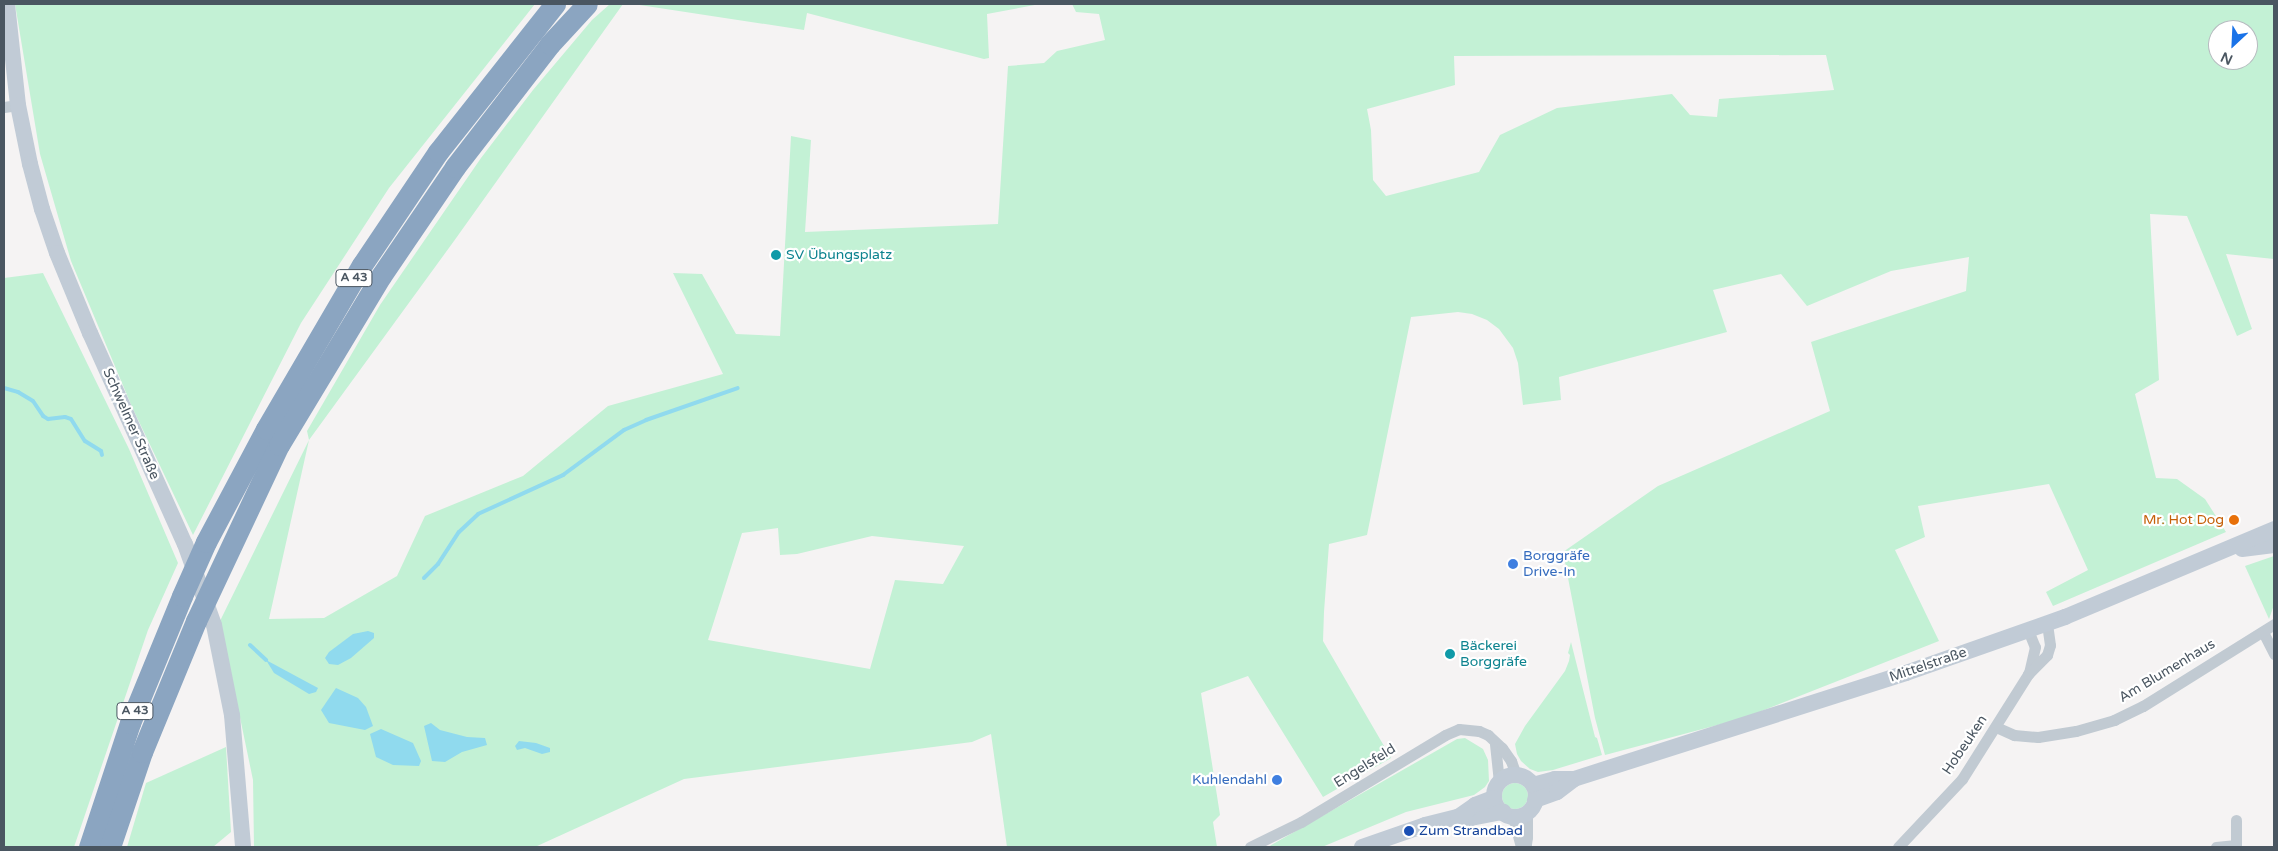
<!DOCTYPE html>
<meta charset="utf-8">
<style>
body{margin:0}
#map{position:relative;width:2278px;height:851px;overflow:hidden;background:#f5f3f3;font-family:"Varela Round",sans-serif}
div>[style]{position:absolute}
.green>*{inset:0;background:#c3f1d5}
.round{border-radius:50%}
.water>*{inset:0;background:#90daee}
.stream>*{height:4px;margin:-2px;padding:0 2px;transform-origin:2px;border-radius:2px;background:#90daee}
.street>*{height:11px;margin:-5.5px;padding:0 5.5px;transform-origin:5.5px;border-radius:5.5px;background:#c1cad2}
.secondary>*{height:16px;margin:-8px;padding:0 8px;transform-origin:8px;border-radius:8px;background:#c1cbd6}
.secondary>.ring{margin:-8px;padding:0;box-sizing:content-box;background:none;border:16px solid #c1cbd6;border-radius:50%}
.highway>*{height:21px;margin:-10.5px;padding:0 10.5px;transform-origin:10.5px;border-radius:10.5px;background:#8ba5c1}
.dots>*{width:14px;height:14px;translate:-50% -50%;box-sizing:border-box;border:2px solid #fff;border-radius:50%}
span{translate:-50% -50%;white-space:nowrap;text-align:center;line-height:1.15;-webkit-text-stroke:4.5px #fff;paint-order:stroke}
.shield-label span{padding:1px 4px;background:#fff;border:1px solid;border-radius:4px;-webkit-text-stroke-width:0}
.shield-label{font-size:12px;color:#4a5661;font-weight:700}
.culture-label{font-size:14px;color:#0d838f}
.left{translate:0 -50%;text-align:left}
.street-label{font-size:14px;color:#4a5661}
.food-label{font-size:14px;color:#c56008}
.right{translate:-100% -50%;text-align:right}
.shop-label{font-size:14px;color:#366cbe}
.transit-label{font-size:14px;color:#164399}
.frame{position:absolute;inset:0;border:5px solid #4a5661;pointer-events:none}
.north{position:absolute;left:2208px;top:20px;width:50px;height:50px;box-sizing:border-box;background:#fff;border:1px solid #b7bbc0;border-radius:50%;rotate:205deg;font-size:14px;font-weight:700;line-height:20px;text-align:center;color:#4a5661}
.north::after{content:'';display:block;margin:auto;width:18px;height:22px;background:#1a73e8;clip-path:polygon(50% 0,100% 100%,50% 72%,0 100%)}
</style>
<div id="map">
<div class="green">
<div style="clip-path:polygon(15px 4px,535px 4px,389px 188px,301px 323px,193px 535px,132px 407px,71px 261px,40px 154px)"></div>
<div style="clip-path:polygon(evenodd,610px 4px,623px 4px,454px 241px,309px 440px,269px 619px,324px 618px,397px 576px,425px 516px,523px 476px,608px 406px,723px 374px,673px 273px,702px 274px,736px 334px,780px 336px,791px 136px,811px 140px,805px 232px,998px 224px,1008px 66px,1044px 63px,1057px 51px,1105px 40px,1099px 14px,1076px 12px,1072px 4px,2274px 4px,2274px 259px,2226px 254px,2252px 329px,2237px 336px,2187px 216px,2150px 214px,2159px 380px,2135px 394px,2156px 478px,2177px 479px,2205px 499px,2226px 532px,2053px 606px,2046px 592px,2088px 570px,2049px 484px,1918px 506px,1925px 537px,1895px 550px,1939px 641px,1744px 718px,1605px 755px,1595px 718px,1563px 552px,1658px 486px,1830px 411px,1811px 342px,1966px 291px,1969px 257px,1891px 271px,1807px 306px,1781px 274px,1713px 290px,1727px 332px,1559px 377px,1561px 400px,1523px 405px,1518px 363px,1513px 348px,1499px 329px,1487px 320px,1472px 314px,1458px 312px,1411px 317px,1367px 535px,1329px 544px,1324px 612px,1323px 641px,1391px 758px,1323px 797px,1248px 676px,1201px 693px,1220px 815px,1213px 822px,1217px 847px,1007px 847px,991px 734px,972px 742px,684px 779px,535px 847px,254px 847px,253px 780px,220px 621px,309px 440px,307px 431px,380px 305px,481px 158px,533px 90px,592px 20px,610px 4px,2218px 30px,2248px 30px,2248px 60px,2218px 60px,2218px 30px,610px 4px,1826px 55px,1834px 90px,1719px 99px,1717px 117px,1690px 115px,1672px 94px,1557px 108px,1500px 135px,1479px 172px,1386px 196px,1373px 180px,1371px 130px,1367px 109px,1455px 85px,1454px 56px,1826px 55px,610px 4px,778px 528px,780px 555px,797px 554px,872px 536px,964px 546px,943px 584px,895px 580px,870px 669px,708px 640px,742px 533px,778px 528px)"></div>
<div style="clip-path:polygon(633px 4px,1040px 4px,987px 14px,989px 58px,984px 59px,807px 13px,804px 30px)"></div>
<div style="clip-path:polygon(43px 273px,129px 449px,178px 563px,148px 630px,74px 847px,4px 847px,4px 278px)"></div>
<div style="clip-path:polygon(2274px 556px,2274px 605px,2269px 619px,2245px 566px)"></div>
<div style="clip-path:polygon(1571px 642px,1595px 737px,1597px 738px,1602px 755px,1553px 770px,1538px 772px,1530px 769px,1521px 761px,1517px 754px,1515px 744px,1525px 726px,1565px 671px,1569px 661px,1570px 655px,1568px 653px)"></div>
<div style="clip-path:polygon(1465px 738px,1483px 749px,1488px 760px,1489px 781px,1485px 787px,1474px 795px,1406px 812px,1322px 847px,1268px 847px,1457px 739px)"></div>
<div style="clip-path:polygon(226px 747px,231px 832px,213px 847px,127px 847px,146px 783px)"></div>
<div class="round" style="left:1502px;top:783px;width:26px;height:26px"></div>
</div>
<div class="water">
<div style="clip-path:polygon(368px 631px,374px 633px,374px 638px,351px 658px,338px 665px,329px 664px,325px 658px,329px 652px,353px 634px)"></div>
<div style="clip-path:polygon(266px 660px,318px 688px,316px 692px,309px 694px,274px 673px)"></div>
<div style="clip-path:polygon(336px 688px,358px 698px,366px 707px,373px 726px,365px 730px,329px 723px,321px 710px)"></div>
<div style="clip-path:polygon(431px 723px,440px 730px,467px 737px,485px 738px,487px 745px,462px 752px,445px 762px,432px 761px,424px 726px)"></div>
<div style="clip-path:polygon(381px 729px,413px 743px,421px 761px,419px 766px,393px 765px,376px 757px,370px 734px)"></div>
<div style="clip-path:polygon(519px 741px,536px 743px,550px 748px,550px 752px,542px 754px,525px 748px,517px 750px,515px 746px)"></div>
</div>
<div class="stream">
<div style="left:4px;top:388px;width:15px;rotate:16deg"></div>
<div style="left:18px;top:392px;width:17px;rotate:31deg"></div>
<div style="left:33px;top:401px;width:18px;rotate:56deg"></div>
<div style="left:43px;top:416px;width:6px;rotate:31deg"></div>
<div style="left:48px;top:419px;width:17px;rotate:-7deg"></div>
<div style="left:65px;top:417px;width:6px;rotate:18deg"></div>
<div style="left:71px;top:419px;width:26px;rotate:58deg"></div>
<div style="left:85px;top:441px;width:19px;rotate:32deg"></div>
<div style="left:101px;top:451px;width:4px;rotate:76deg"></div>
<div style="left:424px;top:578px;width:20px;rotate:-45deg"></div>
<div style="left:438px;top:564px;width:38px;rotate:-57deg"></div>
<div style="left:459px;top:532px;width:26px;rotate:-43deg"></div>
<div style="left:478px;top:514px;width:94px;rotate:-24.6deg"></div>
<div style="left:563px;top:475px;width:76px;rotate:-36.4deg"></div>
<div style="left:624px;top:430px;width:24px;rotate:-24deg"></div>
<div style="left:646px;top:420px;width:97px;rotate:-19.2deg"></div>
<div style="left:250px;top:645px;width:22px;rotate:43deg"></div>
</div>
<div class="street">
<div style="left:4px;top:107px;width:14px;rotate:-8deg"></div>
<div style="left:2028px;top:630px;width:18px;rotate:68deg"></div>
<div style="left:2035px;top:647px;width:27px;rotate:103deg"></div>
<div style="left:2263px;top:632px;width:25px;rotate:63deg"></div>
<div style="left:1996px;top:727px;width:20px;rotate:24deg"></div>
<div style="left:2014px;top:735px;width:24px;rotate:5deg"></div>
<div style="left:2038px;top:737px;width:38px;rotate:-9deg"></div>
<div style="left:2076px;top:731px;width:40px;rotate:-16deg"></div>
<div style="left:2114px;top:720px;width:32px;rotate:-26deg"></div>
<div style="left:2143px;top:706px;width:155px;rotate:-32deg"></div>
<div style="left:1495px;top:744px;width:38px;rotate:84deg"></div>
<div style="left:1513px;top:817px;width:31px;rotate:75deg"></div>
<div style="left:1250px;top:847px;width:57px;rotate:-26.1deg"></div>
<div style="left:1301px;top:822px;width:168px;rotate:-31.1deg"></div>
<div style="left:1445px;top:735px;width:15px;rotate:-23deg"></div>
<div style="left:1459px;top:729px;width:20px;rotate:6deg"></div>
<div style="left:1479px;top:731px;width:10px;rotate:24deg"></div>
<div style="left:1488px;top:735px;width:19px;rotate:43deg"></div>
<div style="left:1502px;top:748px;width:16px;rotate:55deg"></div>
<div style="left:1511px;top:761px;width:15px;rotate:70deg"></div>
<div style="left:1522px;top:847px;width:5px;rotate:-37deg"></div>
<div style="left:1526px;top:844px;width:7px;rotate:-82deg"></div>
<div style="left:1527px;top:837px;width:24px;rotate:-90deg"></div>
<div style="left:1898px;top:847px;width:93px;rotate:-46.7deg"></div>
<div style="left:1962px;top:779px;width:124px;rotate:-57.8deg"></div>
<div style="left:2028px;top:674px;width:27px;rotate:-45deg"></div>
<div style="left:2047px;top:655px;width:10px;rotate:-73deg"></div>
<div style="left:2050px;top:645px;width:22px;rotate:-98deg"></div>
<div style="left:2216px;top:847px;width:20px;rotate:-6deg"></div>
<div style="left:2236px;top:845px;width:25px;rotate:-90deg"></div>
</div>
<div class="secondary">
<div style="left:7px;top:4px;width:102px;rotate:83.8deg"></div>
<div style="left:18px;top:105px;width:60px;rotate:78.5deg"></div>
<div style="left:30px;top:164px;width:47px;rotate:75.1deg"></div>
<div style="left:42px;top:209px;width:46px;rotate:71.2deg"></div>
<div style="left:57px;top:253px;width:87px;rotate:67.6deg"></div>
<div style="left:90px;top:333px;width:231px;rotate:65.8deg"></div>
<div style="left:185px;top:544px;width:86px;rotate:70.3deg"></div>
<div style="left:214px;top:625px;width:92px;rotate:78.7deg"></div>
<div style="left:232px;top:715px;width:132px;rotate:85.2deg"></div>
<div style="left:2242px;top:549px;width:32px;rotate:-7deg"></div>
<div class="ring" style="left:1494px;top:775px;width:26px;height:26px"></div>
<div style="left:1533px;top:785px;width:23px;rotate:-15deg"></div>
<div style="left:1555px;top:779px;width:19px"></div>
<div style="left:1574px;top:779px;width:349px;rotate:-17.7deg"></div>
<div style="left:1906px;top:673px;width:169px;rotate:-19.4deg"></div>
<div style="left:2065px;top:617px;width:227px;rotate:-22.8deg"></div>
<div style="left:1535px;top:800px;width:23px;rotate:-20deg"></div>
<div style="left:1557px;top:792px;width:21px;rotate:-37deg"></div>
<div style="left:1458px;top:817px;width:13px;rotate:4deg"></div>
<div style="left:1471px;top:818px;width:33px;rotate:-11deg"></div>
<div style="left:1362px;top:847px;width:67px;rotate:-19.2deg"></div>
<div style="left:1425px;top:825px;width:34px;rotate:-14deg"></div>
<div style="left:1458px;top:817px;width:21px;rotate:-35deg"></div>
<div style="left:1475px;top:805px;width:19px;rotate:-21deg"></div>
</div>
<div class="highway">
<div style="left:89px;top:847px;width:131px;rotate:-71.7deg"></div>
<div style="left:130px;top:723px;width:137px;rotate:-67.7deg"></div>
<div style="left:182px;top:596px;width:59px;rotate:-66deg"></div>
<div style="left:206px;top:542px;width:128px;rotate:-62deg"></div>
<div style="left:266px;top:429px;width:190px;rotate:-59.7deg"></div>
<div style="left:362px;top:265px;width:136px;rotate:-56.1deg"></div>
<div style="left:438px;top:152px;width:189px;rotate:-51.7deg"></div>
<div style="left:110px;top:847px;width:100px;rotate:-71.4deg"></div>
<div style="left:142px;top:752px;width:142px;rotate:-67.6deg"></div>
<div style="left:196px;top:621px;width:195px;rotate:-64.8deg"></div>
<div style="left:279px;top:445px;width:197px;rotate:-58.9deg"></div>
<div style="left:381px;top:276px;width:132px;rotate:-55.8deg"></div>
<div style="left:455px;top:167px;width:155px;rotate:-52.3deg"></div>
<div style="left:550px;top:44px;width:54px;rotate:-47.2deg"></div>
</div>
<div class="dots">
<div style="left:776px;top:255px;background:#0f9aa8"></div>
<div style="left:2234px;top:520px;background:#e8710a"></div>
<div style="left:1513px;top:564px;background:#3f7fe0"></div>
<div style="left:1450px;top:654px;background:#0f9aa8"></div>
<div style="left:1277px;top:780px;background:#3f7fe0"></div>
<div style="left:1409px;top:831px;background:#1a4fb4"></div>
</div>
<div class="shield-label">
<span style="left:354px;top:278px">A 43</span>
<span style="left:135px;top:711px">A 43</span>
</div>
<div class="culture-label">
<span class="left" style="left:786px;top:255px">SV Übungsplatz</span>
<span class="left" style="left:1460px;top:654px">Bäckerei<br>Borggräfe</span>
</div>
<div class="street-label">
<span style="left:131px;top:424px;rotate:66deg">Schwelmer Straße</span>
<span style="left:1928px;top:665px;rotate:-19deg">Mittelstraße</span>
<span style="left:2167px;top:671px;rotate:-31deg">Am Blumenhaus</span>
<span style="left:1965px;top:745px;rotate:-56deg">Hobeuken</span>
<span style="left:1365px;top:766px;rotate:-32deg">Engelsfeld</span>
</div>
<div class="food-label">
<span class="right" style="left:2224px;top:520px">Mr. Hot Dog</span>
</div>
<div class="shop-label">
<span class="left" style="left:1523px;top:564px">Borggräfe<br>Drive-In</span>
<span class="right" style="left:1267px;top:780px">Kuhlendahl</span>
</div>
<div class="transit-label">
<span class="left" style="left:1419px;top:831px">Zum Strandbad</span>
</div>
<div class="frame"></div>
<div class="north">N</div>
</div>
